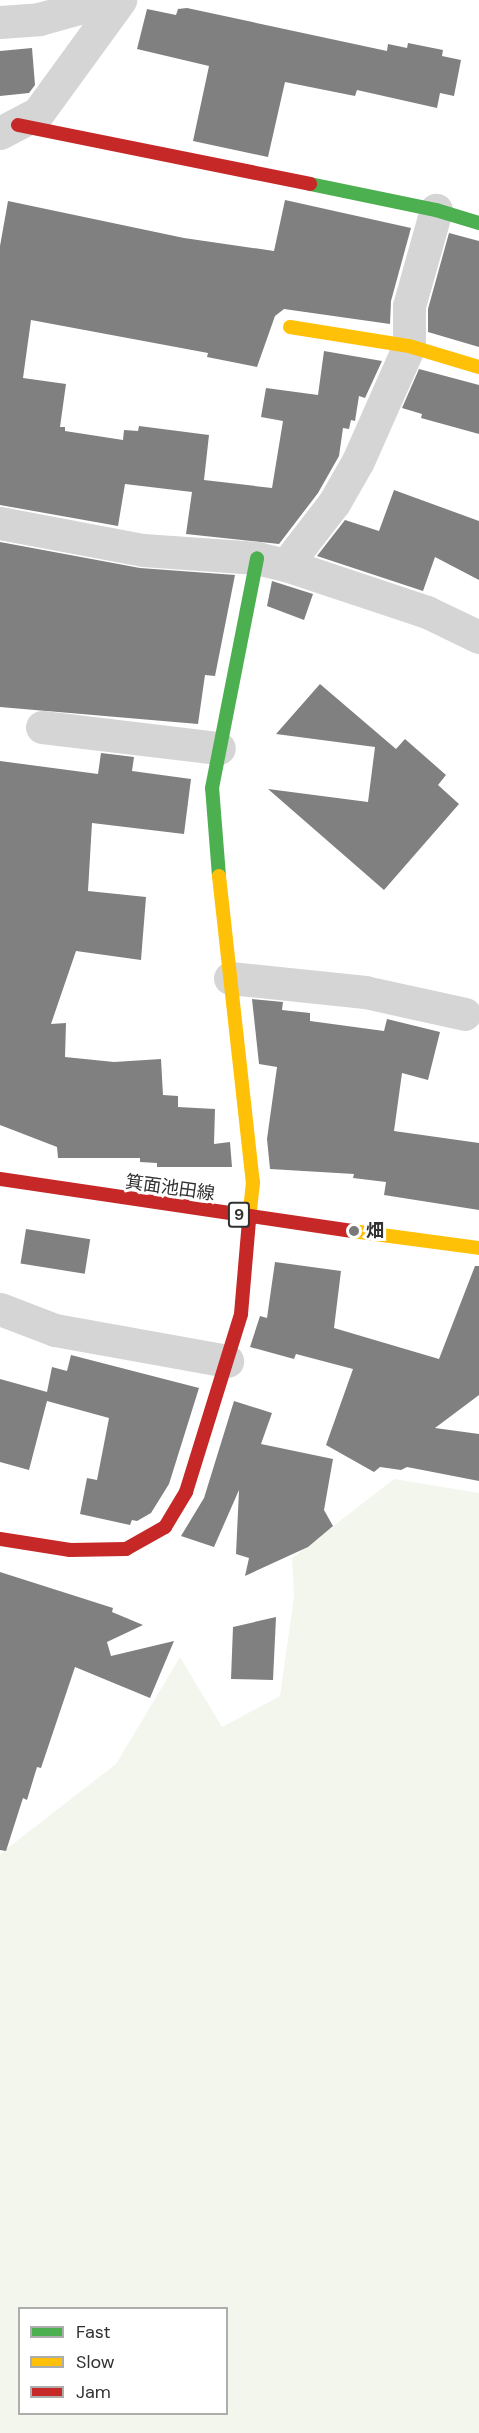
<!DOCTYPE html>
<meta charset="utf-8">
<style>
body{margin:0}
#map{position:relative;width:479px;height:2433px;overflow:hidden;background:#fff;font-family:"DM Sans","Noto Sans JP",sans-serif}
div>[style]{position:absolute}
.green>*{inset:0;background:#f3f6ed}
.building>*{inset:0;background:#808080;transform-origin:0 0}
.street>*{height:33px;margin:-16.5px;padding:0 16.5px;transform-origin:16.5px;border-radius:16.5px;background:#d5d5d5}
.fast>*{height:14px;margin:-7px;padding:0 7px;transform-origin:7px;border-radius:7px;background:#4caf50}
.slow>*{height:14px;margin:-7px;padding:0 7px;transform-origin:7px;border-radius:7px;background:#ffc107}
.jam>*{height:14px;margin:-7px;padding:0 7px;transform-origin:7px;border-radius:7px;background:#c62828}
.dots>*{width:16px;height:16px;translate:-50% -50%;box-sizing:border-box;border:3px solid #fff;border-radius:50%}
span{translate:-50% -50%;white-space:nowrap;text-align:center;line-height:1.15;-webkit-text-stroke:6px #fff;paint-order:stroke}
.shield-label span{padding:2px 4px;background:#fff;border:2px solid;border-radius:4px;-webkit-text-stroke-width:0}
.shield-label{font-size:16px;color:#313131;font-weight:700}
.street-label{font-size:18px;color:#313131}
.poi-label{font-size:18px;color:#313131;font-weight:700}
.left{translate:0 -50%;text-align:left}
.legend{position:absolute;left:18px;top:2307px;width:210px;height:108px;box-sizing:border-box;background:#fff;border:2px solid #adadad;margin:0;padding:8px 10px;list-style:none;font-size:18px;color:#313131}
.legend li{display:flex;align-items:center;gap:12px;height:30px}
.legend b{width:30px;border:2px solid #adadad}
</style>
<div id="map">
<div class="green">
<div style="clip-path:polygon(evenodd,394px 1479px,479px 1493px,479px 2433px,0 2433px,0 1854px,116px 1764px,180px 1657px,222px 1727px,280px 1696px,294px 1597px,292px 1558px,394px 1479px,20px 2308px,226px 2308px,226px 2414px,20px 2414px,20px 2308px)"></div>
</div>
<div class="building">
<div style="clip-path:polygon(187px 8px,387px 51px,388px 44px,407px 48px,408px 43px,443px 50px,442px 56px,461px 60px,454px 96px,440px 93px,437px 108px,357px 90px,355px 96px,285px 82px,268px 157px,193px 141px,209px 66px,137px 49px,147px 9px,176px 15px,178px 9px)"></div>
<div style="clip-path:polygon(32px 48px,35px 85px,29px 93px,0 96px,0 51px)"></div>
<div style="clip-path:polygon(285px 200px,411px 228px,391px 301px,390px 324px,284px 309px,275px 316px,257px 367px,207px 357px,208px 353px,31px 320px,23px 378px,66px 384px,60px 427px,65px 427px,65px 431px,123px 440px,124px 430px,138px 431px,139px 426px,209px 435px,204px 480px,272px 488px,283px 421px,261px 417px,266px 388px,318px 395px,324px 351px,382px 361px,365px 398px,359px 396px,355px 421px,351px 420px,349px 429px,343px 428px,339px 456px,318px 493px,279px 544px,186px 534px,192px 492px,125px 484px,118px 526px,0 505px,0 246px,8px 201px,184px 238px,274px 251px)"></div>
<div style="clip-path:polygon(449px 233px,479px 241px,479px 347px,428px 332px,428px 309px)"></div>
<div style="clip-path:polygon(419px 369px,479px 385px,479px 434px,421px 418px,422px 414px,402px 408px)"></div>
<div style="clip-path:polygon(394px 490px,479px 521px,479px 580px,435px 557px,423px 591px,317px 556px,345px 520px,379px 531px)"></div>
<div style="clip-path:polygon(0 542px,140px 568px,235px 575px,215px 676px,205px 675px,198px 724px,0 707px)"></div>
<div style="clip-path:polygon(272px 581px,313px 594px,304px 620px,267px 606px)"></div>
<div style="clip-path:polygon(320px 684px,396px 749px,405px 739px,446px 775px,438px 785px,459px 804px,384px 890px,268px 789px,368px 802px,375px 747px,276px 734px)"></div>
<div style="clip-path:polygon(101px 753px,134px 757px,132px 771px,191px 779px,184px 834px,92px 823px,88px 891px,146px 897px,141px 960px,76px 951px,51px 1024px,66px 1023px,65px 1057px,114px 1062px,161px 1059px,163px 1095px,178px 1096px,178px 1107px,215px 1109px,214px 1144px,230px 1142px,232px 1167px,157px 1167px,157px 1163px,140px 1162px,140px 1158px,58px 1158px,57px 1147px,0 1125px,0 761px,98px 774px)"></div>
<div style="clip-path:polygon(252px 999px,283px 1002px,282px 1010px,310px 1013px,310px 1021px,384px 1031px,387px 1019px,440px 1032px,428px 1080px,402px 1073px,394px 1131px,479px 1143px,479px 1210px,384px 1195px,386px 1182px,353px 1178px,354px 1174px,270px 1169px,267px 1139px,277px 1067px,259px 1064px)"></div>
<div style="left:26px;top:1229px;width:65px;height:35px;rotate:9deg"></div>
<div style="clip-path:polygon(275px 1262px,341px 1271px,334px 1328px,439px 1359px,475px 1266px,479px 1266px,479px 1395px,435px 1428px,479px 1434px,479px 1481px,407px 1467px,401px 1470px,380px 1467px,374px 1472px,326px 1445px,353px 1369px,296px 1354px,294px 1359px,250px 1347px,260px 1316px,267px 1318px)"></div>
<div style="clip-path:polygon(71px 1355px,199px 1388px,169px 1484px,151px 1513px,137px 1521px,132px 1520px,130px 1525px,80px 1514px,87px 1478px,97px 1480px,109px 1418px,47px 1401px,29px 1470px,0 1462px,0 1379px,47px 1392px,52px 1367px,67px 1371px)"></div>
<div style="clip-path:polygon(234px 1401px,272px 1413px,261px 1444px,333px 1459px,324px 1510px,333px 1526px,308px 1547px,245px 1576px,249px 1558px,236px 1554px,239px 1490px,214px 1547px,181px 1536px,204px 1498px)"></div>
<div style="clip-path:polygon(0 1572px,113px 1608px,112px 1612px,143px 1625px,107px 1642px,111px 1656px,174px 1641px,150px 1698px,75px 1667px,41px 1768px,37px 1767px,27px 1800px,23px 1798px,6px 1851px,0 1850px)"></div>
<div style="clip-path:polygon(276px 1617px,273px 1680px,231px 1679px,233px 1627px)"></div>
</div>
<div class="street">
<div style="left:0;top:22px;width:39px;rotate:-4deg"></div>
<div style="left:39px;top:19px;width:72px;rotate:-15.4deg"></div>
<div style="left:0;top:133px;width:43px;rotate:-27.8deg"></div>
<div style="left:38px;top:113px;width:140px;rotate:-54deg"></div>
<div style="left:0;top:523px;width:146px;rotate:10.7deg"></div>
<div style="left:143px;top:550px;width:114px;rotate:4deg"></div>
<div style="left:257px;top:558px;width:30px;rotate:14deg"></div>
<div style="left:286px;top:565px;width:149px;rotate:18.4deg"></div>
<div style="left:427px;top:612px;width:58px;rotate:25.7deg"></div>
<div style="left:286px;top:565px;width:78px;rotate:-52.3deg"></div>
<div style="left:334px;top:503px;width:48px;rotate:-60.3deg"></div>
<div style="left:358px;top:461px;width:126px;rotate:-66.1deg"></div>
<div style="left:409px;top:346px;width:40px;rotate:-90deg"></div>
<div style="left:409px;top:306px;width:100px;rotate:-74.3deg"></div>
<div style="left:42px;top:727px;width:178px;rotate:6.8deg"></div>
<div style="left:230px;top:978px;width:136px;rotate:5.9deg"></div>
<div style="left:365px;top:992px;width:102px;rotate:12.4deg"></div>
<div style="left:0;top:1309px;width:59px;rotate:20.9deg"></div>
<div style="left:55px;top:1330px;width:175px;rotate:10.2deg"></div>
</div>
<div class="fast">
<div style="left:310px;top:184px;width:129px;rotate:11.7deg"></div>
<div style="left:436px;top:210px;width:45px;rotate:16.8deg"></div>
<div style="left:219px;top:876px;width:88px;rotate:-94.5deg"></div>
<div style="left:212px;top:788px;width:234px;rotate:-78.9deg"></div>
</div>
<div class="slow">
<div style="left:290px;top:327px;width:121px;rotate:9.1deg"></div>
<div style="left:409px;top:346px;width:73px;rotate:16.7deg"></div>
<div style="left:219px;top:876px;width:308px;rotate:83.7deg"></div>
<div style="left:253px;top:1182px;width:39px;rotate:96deg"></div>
<div style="left:352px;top:1231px;width:128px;rotate:7.6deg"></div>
</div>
<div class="jam">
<div style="left:18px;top:125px;width:298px;rotate:11.4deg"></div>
<div style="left:0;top:1179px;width:356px;rotate:8.4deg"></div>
<div style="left:0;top:1539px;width:71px;rotate:8.9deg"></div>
<div style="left:70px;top:1550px;width:56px;rotate:-1deg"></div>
<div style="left:126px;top:1549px;width:45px;rotate:-29.4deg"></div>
<div style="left:165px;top:1527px;width:41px;rotate:-59deg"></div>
<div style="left:186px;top:1492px;width:186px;rotate:-72.8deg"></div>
<div style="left:241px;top:1314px;width:93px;rotate:-85.1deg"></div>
</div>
<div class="dots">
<div style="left:354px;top:1231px;background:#797979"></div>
</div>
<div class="shield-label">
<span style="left:239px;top:1215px">9</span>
</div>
<div class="street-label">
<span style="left:170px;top:1188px;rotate:8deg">箕面池田線</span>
</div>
<div class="poi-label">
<span class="left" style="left:366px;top:1231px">畑</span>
</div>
<ul class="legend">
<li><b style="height:8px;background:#4caf50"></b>Fast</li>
<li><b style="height:8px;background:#ffc107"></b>Slow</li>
<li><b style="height:8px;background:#c62828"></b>Jam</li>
</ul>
</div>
